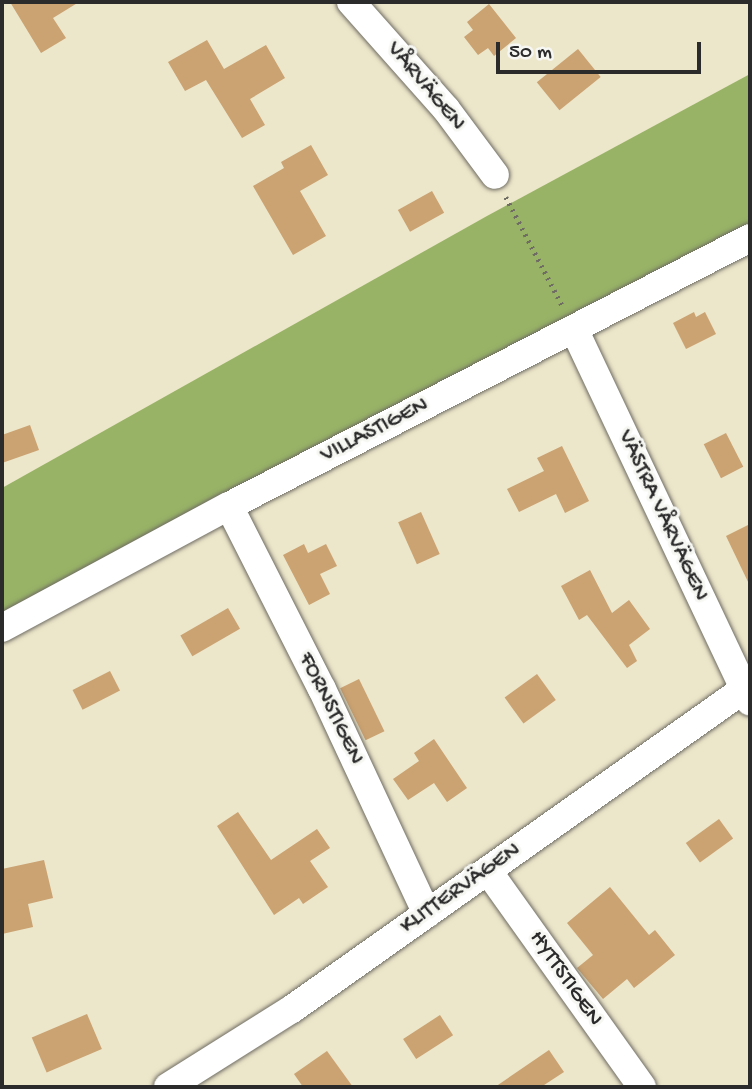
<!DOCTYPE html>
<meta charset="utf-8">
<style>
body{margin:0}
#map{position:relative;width:752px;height:1089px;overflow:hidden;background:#ece6ca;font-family:"Gochi Hand",sans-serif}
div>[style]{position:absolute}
.forest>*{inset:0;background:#98b366}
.building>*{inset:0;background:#cba271;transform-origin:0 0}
.path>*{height:4.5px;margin-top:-2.25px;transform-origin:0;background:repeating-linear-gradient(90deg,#6f6c63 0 2px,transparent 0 7px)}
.roads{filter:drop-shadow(0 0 2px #6f6c63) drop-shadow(0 0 2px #6f6c63)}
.street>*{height:28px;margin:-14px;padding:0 14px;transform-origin:14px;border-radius:14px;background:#fff}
span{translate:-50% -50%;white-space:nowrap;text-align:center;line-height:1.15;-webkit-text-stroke:6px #f6f6f2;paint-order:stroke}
.street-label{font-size:23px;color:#2b2b2b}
.frame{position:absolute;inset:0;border:4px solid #2b2b2b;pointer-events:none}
.scale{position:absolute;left:496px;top:42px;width:205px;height:32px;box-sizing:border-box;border:4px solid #2b2b2b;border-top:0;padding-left:9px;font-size:21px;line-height:24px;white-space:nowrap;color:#2b2b2b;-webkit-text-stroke:5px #f6f6f2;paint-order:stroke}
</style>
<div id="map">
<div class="forest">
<div style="clip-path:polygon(750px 74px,750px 240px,2px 642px,2px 488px,487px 216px)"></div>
</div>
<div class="building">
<div style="clip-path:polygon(10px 2px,79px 2px,53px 18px,66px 38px,41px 53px)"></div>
<div style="clip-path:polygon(489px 4px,516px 38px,494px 56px,488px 48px,478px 55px,464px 37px,473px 30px,467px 22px)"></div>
<div style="clip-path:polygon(207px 40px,224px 69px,266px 45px,285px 78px,250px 99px,265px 125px,242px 138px,206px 80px,185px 91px,168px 62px)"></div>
<div style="left:578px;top:49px;width:36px;height:53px;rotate:51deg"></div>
<div style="clip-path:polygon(311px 145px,328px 175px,300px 191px,326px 236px,293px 255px,253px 186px,284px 168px,281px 162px)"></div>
<div style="left:432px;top:191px;width:25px;height:39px;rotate:61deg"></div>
<div style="clip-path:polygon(694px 312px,696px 317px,705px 312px,716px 334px,686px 349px,673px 323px)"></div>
<div style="clip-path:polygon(30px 425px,39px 450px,2px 463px,2px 435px)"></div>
<div style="left:726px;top:433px;width:38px;height:25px;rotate:63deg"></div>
<div style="clip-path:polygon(562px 446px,589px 501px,565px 513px,556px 494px,519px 512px,507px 489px,544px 471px,537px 458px)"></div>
<div style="left:421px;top:512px;width:46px;height:25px;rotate:66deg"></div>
<div style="clip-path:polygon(750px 524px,750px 586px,726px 536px)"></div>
<div style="clip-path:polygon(304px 544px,308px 553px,326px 544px,337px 566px,320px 574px,330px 594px,309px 605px,283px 555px)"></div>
<div style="clip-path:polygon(590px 570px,612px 613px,629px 600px,650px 629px,629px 645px,637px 661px,627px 668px,587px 615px,579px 620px,561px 586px)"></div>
<div style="left:228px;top:608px;width:24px;height:55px;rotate:60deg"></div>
<div style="left:110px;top:671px;width:22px;height:42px;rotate:63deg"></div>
<div style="left:537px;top:674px;width:32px;height:40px;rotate:54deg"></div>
<div style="left:359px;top:679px;width:58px;height:21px;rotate:64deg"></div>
<div style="clip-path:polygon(434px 739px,467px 788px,447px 802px,434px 783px,408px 800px,393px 779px,419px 761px,414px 753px)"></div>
<div style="clip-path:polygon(238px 812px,271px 860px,317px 829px,330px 848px,310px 861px,328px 887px,303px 904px,299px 898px,274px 915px,217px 826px)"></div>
<div style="left:719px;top:819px;width:24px;height:41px;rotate:54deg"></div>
<div style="clip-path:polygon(44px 860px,53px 898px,28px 904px,33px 927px,2px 934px,2px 869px)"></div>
<div style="clip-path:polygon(610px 887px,649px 935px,655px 930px,675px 955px,634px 988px,627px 979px,603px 999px,577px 968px,593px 955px,567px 923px)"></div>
<div style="left:87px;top:1014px;width:38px;height:60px;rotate:67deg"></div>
<div style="left:440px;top:1015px;width:24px;height:44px;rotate:57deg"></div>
<div style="clip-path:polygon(549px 1050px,564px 1072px,541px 1087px,495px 1087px)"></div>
<div style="clip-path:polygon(327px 1051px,353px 1087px,303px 1087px,294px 1074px)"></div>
</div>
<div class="path">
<div style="left:506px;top:197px;width:122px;rotate:62.6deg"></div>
</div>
<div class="roads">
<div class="street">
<div style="left:351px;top:2px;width:143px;rotate:48.4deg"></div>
<div style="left:446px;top:109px;width:82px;rotate:53.4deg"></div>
<div style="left:574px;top:329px;width:412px;rotate:64.7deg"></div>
<div style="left:229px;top:506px;width:205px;rotate:63.1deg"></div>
<div style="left:322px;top:689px;width:248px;rotate:65deg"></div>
<div style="left:2px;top:628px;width:258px;rotate:-28.3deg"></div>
<div style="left:229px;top:506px;width:586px;rotate:-27.22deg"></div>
<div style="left:488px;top:871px;width:265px;rotate:54.5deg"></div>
<div style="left:168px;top:1087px;width:146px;rotate:-32.2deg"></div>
<div style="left:292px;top:1009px;width:561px;rotate:-35.28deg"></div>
</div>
</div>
<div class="street-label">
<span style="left:425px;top:87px;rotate:50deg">VÅRVÄGEN</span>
<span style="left:375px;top:431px;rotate:-27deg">VILLASTIGEN</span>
<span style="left:662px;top:516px;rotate:65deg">VÄSTRA VÅRVÄGEN</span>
<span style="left:330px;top:709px;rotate:64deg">FORNSTIGEN</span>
<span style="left:461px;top:889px;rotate:-35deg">KLITTERVÄGEN</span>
<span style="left:565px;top:979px;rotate:55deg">HYTTSTIGEN</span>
</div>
<div class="frame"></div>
<div class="scale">50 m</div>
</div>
